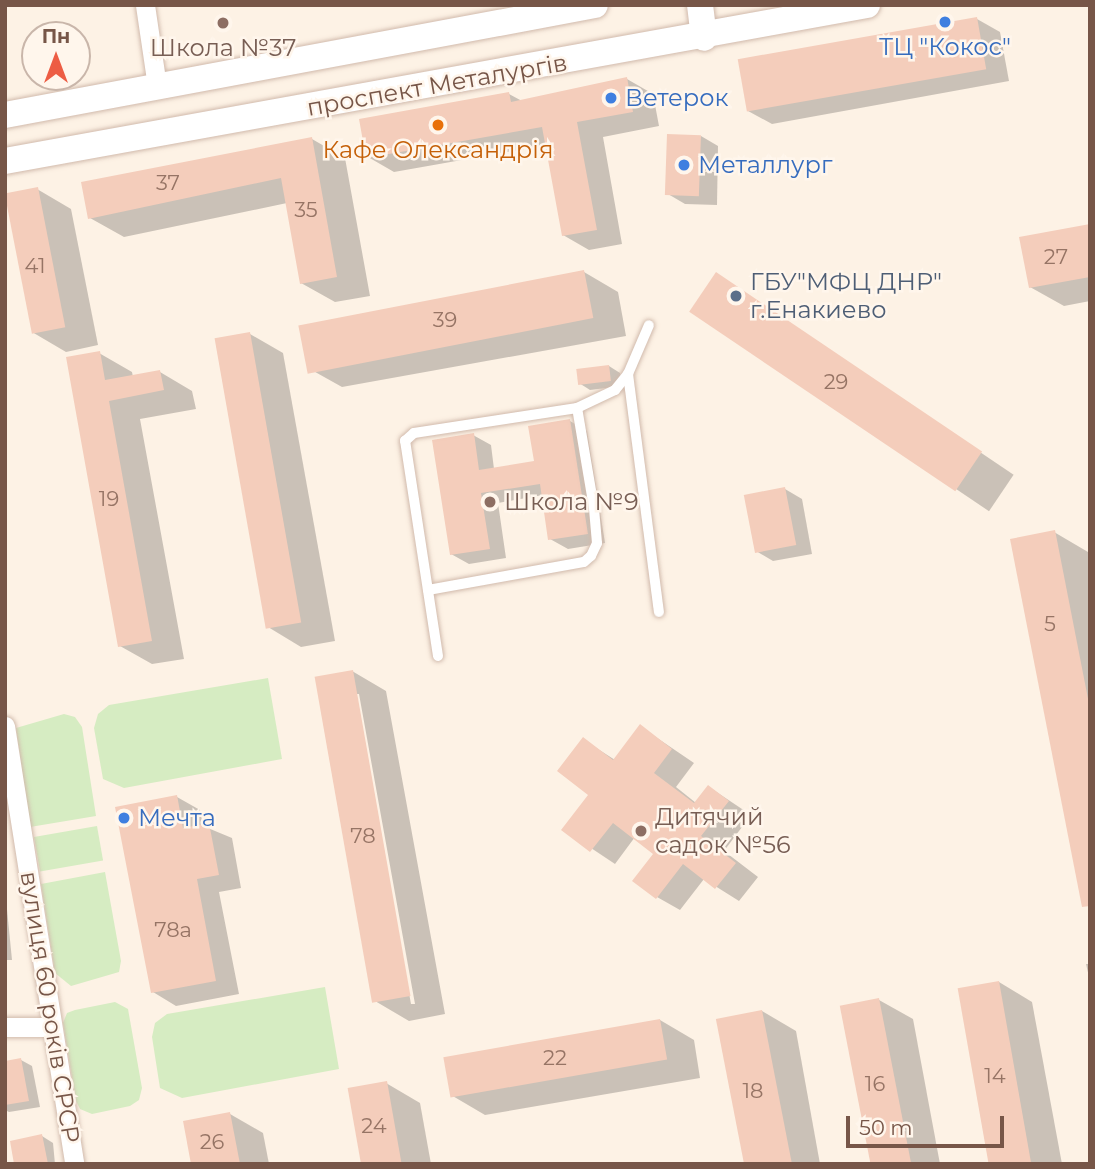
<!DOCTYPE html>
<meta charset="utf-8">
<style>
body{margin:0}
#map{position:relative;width:1095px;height:1169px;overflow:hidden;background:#fdf2e5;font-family:Montserrat,sans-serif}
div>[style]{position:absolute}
.green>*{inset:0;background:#d6ecc2;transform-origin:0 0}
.shadow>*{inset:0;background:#0003;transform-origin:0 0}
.building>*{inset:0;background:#f4cdbb;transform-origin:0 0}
.roads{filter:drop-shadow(0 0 2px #d1baac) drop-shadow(0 0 2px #d1baac)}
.lane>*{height:10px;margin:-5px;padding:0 5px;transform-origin:5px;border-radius:5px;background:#fff}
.street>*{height:19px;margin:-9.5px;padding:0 9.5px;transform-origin:9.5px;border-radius:9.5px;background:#fff}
.secondary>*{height:26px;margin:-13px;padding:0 13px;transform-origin:13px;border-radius:13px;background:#fff}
.dots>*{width:19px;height:19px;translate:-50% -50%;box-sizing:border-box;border:4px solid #fff6ec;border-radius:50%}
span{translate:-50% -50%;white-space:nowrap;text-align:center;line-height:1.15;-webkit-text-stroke:5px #fff6ec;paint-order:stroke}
.number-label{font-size:21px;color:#967465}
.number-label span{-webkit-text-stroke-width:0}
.shop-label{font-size:24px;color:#366cbe}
.left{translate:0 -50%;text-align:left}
.education-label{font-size:24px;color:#785e54}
.street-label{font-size:24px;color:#775648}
.food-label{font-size:24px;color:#c56008}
.service-label{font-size:24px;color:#4e5e75}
.frame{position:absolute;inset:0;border:7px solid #775648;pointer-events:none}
.north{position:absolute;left:21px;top:21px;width:70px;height:70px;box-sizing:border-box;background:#fff6ec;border:2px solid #c9b6aa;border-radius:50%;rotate:0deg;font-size:19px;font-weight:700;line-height:28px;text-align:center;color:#775648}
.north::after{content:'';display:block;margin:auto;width:24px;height:32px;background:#ed5d44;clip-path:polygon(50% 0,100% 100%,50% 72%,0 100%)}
.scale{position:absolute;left:846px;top:1116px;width:158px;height:32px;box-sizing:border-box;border:4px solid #775648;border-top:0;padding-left:9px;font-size:21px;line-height:24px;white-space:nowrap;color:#775648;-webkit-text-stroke:5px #fff6ec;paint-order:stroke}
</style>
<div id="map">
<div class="green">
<div style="clip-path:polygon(268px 678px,282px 759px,124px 788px,103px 779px,94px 728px,98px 714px,109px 705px)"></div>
<div style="clip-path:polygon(64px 714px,75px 717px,82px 727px,96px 816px,30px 827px,16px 728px)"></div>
<div style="left:97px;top:826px;width:35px;height:64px;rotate:80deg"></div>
<div style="clip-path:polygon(105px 872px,121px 961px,119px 972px,71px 986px,55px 973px,41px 884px)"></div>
<div style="clip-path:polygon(325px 987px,339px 1069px,182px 1098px,160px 1088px,152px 1037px,155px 1023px,167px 1014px)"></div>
<div style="clip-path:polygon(115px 1002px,128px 1009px,142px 1088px,139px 1100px,130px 1106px,92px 1114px,80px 1109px,76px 1101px,63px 1023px,67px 1013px,75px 1010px)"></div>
</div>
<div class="shadow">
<div style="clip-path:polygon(977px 19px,1000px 32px,1009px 81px,772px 124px,748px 111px)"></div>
<div style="clip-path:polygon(627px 79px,653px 94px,659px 126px,603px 137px,622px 244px,589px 250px,563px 235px,547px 145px,394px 172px,368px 157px,509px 94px,522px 101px)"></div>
<div style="clip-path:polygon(701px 136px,718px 146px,717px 205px,685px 204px,668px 194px)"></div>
<div style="clip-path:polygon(312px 139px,345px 158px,370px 296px,335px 302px,301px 283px,287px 203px,124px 237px,90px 218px)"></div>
<div style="clip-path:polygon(37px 189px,71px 209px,98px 345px,66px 352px,32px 332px)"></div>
<div style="clip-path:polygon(1090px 225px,1090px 301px,1064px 306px,1030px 287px)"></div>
<div style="clip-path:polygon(584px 272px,618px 292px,626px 336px,342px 387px,308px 368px)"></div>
<div style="left:716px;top:274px;width:359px;height:44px;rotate:34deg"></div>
<div style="clip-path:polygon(250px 334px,283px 353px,335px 641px,301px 647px,268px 627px)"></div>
<div style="clip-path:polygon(99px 353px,132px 372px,133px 377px,160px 372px,192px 391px,196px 409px,140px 419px,184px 659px,152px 664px,120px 646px)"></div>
<div style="clip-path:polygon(609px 366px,620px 373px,622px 386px,590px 390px,579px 383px)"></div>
<div style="clip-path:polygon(570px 421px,587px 431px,605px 543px,568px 549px,550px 539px,543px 495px,498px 503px,506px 558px,469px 564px,451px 554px,473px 435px,491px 445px,494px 469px,536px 463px)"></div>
<div style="clip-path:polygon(785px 489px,802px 499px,812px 554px,773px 561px,756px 551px)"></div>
<div style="clip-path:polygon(1054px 532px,1088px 552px,1090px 559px,1090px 883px)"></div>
<div style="clip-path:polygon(evenodd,352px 671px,386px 691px,445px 1014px,409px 1021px,375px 1001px,352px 671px,355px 694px,359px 694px,415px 1004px,411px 1004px,355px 694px)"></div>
<div style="clip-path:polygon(641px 727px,694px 763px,676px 787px,696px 803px,709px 787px,751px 815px,724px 851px,758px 877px,739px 901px,704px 879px,680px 910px,657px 897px,656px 853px,635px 837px,615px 864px,564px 830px,591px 795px,584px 740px,615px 760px)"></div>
<div style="clip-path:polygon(177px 797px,200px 810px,203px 826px,232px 838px,241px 888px,219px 892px,239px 994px,176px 1006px,153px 992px)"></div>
<div style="clip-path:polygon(5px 889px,12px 960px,5px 960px)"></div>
<div style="clip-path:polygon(1086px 964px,1090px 964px,1090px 981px)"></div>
<div style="clip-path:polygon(999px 982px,1032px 1002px,1062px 1164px,992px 1164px)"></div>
<div style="clip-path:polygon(879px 1000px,913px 1019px,940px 1164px,871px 1164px)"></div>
<div style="clip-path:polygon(762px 1011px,796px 1031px,820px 1164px,744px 1164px)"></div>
<div style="clip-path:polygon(660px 1020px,694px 1040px,700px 1078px,485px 1115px,451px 1095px)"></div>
<div style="clip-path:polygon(21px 1060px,32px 1066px,40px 1107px,9px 1112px,5px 1110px,5px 1063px)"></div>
<div style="clip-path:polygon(386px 1083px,420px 1103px,431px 1164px,363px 1164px)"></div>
<div style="clip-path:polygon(230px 1114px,263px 1133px,269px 1164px,193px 1164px)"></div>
<div style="clip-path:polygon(42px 1136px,53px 1143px,55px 1164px,15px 1164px)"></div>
</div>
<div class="building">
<div style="left:977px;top:17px;width:53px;height:243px;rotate:80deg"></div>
<div style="clip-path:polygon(627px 77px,633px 112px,577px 122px,597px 230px,562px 236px,542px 127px,366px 158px,359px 119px,509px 92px,511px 102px)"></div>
<div style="left:667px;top:134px;width:34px;height:61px;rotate:2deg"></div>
<div style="clip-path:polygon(312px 137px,337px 277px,300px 284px,281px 178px,88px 219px,81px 182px)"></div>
<div style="left:38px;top:187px;width:143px;height:34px;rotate:79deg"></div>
<div style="clip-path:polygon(1090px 224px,1090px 277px,1029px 288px,1019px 237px)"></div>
<div style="left:584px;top:270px;width:49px;height:291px;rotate:79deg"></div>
<div style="left:716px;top:272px;width:321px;height:48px;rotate:34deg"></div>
<div style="left:250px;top:332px;width:295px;height:36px;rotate:80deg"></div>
<div style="clip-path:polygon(100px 351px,105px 380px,160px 370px,164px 390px,109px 401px,152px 641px,118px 647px,66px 357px)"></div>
<div style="left:609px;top:365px;width:16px;height:33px;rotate:83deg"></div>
<div style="clip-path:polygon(570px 419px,588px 534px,548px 540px,540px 484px,481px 493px,490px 549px,450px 555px,432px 440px,474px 433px,479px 470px,534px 461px,528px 426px)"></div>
<div style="left:785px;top:487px;width:59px;height:42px;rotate:79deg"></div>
<div style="clip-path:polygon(1055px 530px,1090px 709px,1090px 906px,1082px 907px,1010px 539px)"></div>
<div style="left:353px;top:670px;width:331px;height:39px;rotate:80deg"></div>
<div style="clip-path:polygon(640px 724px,672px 749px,654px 773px,694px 803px,708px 785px,729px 801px,701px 836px,736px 863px,715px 889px,683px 864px,656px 899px,632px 881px,653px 854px,613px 823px,590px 852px,561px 830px,588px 795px,557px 771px,583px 737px,613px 760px)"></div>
<div style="clip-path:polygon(177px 795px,183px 828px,209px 823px,219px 875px,197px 879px,216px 981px,151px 993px,115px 807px)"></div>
<div style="left:999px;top:981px;width:186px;height:42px;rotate:80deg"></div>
<div style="left:879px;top:998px;width:169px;height:40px;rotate:79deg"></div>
<div style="left:762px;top:1010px;width:157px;height:47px;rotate:79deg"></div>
<div style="left:660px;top:1019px;width:41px;height:220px;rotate:80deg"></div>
<div style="clip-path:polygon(21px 1058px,29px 1101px,5px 1105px,5px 1061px)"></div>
<div style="left:387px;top:1081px;width:84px;height:40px;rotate:80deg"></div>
<div style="clip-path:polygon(230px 1112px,240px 1164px,191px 1164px,183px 1121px)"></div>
<div style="clip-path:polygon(42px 1134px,48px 1164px,14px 1164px,10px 1141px)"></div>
</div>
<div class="roads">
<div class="lane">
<div style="left:628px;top:374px;width:240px;rotate:82.6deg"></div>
<div style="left:428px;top:590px;width:158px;rotate:-10.2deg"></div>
<div style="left:584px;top:562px;width:9px;rotate:-41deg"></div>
<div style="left:591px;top:556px;width:14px;rotate:-65deg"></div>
<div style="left:597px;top:543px;width:35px;rotate:-95deg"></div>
<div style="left:594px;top:508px;width:101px;rotate:-99.6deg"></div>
<div style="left:438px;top:656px;width:218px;rotate:-98.7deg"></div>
<div style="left:405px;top:441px;width:12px;rotate:-42deg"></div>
<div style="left:414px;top:433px;width:165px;rotate:-8.7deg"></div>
<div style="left:577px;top:408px;width:42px;rotate:-25.3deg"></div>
<div style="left:615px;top:390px;width:21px;rotate:-51deg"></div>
<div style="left:628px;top:374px;width:53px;rotate:-66.8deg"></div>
</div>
<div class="street">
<div style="left:145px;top:5px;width:82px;rotate:81.6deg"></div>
<div style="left:5px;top:726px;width:443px;rotate:81deg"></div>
<div style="left:5px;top:1027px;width:45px"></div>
</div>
<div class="secondary">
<div style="left:700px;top:5px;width:33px;rotate:83deg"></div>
<div style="left:5px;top:115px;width:600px;rotate:-10.56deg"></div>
<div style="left:5px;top:161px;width:876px;rotate:-10.26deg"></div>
</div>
</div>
<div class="dots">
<div style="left:945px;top:22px;background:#3f7fe0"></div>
<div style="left:223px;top:23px;background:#8d6e63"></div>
<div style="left:611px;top:98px;background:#3f7fe0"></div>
<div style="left:438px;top:125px;background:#e8710a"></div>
<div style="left:684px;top:165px;background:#3f7fe0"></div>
<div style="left:736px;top:296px;background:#5c6f8a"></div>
<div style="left:490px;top:502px;background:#8d6e63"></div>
<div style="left:124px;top:818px;background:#3f7fe0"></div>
<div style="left:641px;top:831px;background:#8d6e63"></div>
</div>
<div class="number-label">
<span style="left:168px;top:183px">37</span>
<span style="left:306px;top:210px">35</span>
<span style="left:1056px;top:257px">27</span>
<span style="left:35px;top:266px">41</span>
<span style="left:445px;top:320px">39</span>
<span style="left:836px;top:382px">29</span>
<span style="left:109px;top:499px">19</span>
<span style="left:1050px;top:624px">5</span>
<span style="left:363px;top:836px">78</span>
<span style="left:173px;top:930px">78а</span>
<span style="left:555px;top:1058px">22</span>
<span style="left:995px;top:1076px">14</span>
<span style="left:875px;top:1084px">16</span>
<span style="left:753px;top:1091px">18</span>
<span style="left:374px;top:1126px">24</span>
<span style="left:212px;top:1142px">26</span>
</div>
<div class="shop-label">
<span style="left:945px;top:47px">ТЦ "Кокос"</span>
<span class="left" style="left:625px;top:98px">Ветерок</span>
<span class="left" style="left:698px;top:165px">Металлург</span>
<span class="left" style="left:138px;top:818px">Мечта</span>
</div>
<div class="education-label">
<span style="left:223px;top:48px">Школа №37</span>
<span class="left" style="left:504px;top:502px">Школа №9</span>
<span class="left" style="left:655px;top:831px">Дитячий<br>садок №56</span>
</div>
<div class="street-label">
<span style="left:437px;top:85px;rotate:-10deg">проспект Металургів</span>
<span style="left:50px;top:1007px;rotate:81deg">вулиця 60 років СРСР</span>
</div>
<div class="food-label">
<span style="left:438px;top:150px">Кафе Олександрія</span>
</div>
<div class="service-label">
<span class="left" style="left:750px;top:296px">ГБУ"МФЦ ДНР"<br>г.Енакиево</span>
</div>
<div class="frame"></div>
<div class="north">Пн</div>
<div class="scale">50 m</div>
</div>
